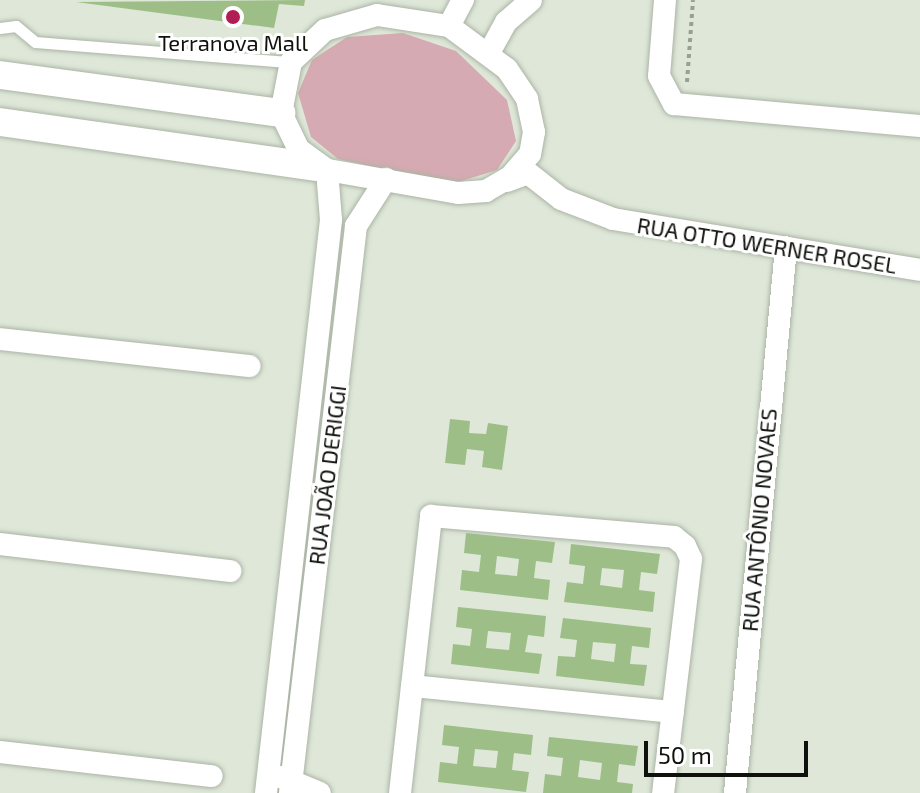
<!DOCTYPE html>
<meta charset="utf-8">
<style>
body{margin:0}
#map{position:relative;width:920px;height:793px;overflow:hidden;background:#dee7d8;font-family:"Exo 2",sans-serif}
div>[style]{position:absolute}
.green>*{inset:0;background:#d6aab2}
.building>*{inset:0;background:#9dbf87}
.path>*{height:4px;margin-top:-2px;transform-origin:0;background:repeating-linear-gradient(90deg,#989f93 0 4px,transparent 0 8px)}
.roads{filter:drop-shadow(0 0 2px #abb4a5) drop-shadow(0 0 2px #abb4a5)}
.service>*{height:11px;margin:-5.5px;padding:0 5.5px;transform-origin:5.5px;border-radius:5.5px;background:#fff}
.minor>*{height:22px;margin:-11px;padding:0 11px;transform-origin:11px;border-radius:11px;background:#fff}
.tertiary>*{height:28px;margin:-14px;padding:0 14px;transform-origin:14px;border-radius:14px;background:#fff}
.dots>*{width:22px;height:22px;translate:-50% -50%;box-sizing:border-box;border:4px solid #fff;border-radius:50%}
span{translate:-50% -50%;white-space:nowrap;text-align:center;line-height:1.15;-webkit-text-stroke:6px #fff;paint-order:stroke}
.poi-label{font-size:22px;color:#0e110c}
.street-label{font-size:22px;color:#0e110c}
.scale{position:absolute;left:644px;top:741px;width:164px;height:36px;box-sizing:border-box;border:4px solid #0e110c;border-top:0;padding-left:10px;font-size:24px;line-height:28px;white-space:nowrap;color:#0e110c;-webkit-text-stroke:6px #fff;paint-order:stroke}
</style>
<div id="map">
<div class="green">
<div style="clip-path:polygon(403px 33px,456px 51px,507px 100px,516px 141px,497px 170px,452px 184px,338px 159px,311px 137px,298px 93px,312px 60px,347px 37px)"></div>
</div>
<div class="building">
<div style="clip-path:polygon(305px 0,304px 6px,279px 4px,274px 28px,76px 2px)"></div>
<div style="clip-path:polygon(450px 419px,470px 421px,469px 433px,486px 434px,488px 423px,508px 426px,502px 470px,482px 467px,484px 451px,467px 449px,465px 465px,445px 463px)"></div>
<div style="clip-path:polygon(evenodd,466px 533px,555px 542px,552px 563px,536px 561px,534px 578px,550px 580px,548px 600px,460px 590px,462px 570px,479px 572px,481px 555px,464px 553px,466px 533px,497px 556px,519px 559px,517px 576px,495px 574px,497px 556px)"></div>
<div style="clip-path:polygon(evenodd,571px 544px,660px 554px,657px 574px,641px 572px,639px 590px,655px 592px,653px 612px,564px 602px,567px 582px,583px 584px,585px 566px,569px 564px,571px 544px,602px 568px,624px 570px,622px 588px,600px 585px,602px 568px)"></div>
<div style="clip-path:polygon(evenodd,458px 607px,546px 616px,544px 637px,528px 635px,525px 652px,542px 654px,539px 674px,451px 664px,453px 644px,470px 646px,472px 629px,456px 627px,458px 607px,488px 631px,511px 633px,509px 650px,486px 648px,488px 631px)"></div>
<div style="clip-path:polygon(evenodd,563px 618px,651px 628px,649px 648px,632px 646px,630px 664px,647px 665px,644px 686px,556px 676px,558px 656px,575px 657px,577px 640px,560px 638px,563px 618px,593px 642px,616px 644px,614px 662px,591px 659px,593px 642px)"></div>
<div style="clip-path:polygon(evenodd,444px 725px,533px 735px,531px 755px,514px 753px,512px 770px,529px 772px,526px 792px,438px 782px,440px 762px,457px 764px,459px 747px,442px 745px,444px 725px,475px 749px,498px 751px,496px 768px,473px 766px,475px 749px)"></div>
<div style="clip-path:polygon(evenodd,549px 737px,638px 746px,635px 766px,619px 764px,617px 782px,633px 784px,632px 793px,543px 793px,545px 774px,561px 776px,563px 758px,547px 756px,549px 737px,580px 760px,602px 763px,600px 780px,578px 777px,580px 760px)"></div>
</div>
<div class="path">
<div style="left:687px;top:82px;width:82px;rotate:-85.8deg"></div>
</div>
<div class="roads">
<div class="service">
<div style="left:0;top:28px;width:16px;rotate:-7deg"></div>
<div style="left:16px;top:26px;width:25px;rotate:40deg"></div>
<div style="left:35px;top:42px;width:257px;rotate:4.5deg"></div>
</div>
<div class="minor">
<div style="left:665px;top:0;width:76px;rotate:94.5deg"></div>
<div style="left:659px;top:76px;width:32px;rotate:62deg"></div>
<div style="left:674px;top:104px;width:247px;rotate:5.1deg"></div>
<div style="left:377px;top:15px;width:73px;rotate:8.7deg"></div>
<div style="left:449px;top:26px;width:72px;rotate:36.6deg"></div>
<div style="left:507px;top:69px;width:36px;rotate:56deg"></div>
<div style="left:527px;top:99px;width:34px;rotate:78deg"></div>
<div style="left:534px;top:132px;width:22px;rotate:100deg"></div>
<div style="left:530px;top:154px;width:30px;rotate:131deg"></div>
<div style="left:510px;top:177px;width:28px;rotate:150deg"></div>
<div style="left:486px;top:191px;width:28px;rotate:176deg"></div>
<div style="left:458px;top:193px;width:133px;rotate:-170deg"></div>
<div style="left:327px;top:170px;width:34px;rotate:-144deg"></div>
<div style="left:299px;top:150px;width:41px;rotate:-115.9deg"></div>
<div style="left:281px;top:113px;width:52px;rotate:-78.9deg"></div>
<div style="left:291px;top:62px;width:47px;rotate:-43.3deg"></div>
<div style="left:325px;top:30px;width:54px;rotate:-16.1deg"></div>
<div style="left:449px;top:26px;width:30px;rotate:-62deg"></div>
<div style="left:490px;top:51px;width:33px;rotate:-61deg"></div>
<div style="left:506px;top:22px;width:33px;rotate:-41deg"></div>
<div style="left:507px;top:181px;width:22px;rotate:-21deg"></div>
<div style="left:528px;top:173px;width:42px;rotate:38.2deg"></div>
<div style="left:561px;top:199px;width:56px;rotate:21deg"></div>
<div style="left:613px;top:219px;width:311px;rotate:9.4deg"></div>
<div style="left:0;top:339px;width:251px;rotate:6.2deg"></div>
<div style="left:0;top:544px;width:232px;rotate:6.7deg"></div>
<div style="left:412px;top:686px;width:262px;rotate:5.7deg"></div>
<div style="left:0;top:752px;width:213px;rotate:6.5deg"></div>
<div style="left:281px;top:777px;width:42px;rotate:22.3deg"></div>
<div style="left:266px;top:793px;width:577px;rotate:-83.53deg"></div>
<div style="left:331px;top:220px;width:50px;rotate:-94.6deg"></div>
<div style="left:290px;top:793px;width:571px;rotate:-83.36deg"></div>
<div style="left:356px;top:226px;width:56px;rotate:-57.4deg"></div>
<div style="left:400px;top:793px;width:279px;rotate:-83.6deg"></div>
<div style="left:431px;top:516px;width:244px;rotate:4.9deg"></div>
<div style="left:674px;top:537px;width:14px;rotate:39deg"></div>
<div style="left:685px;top:546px;width:14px;rotate:65deg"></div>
<div style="left:691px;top:559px;width:236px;rotate:96.8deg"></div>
<div style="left:735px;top:793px;width:548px;rotate:-84.66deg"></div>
</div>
<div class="tertiary">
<div style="left:0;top:75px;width:284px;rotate:7.7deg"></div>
<div style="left:0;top:122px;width:319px;rotate:8.1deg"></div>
</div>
</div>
<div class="dots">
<div style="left:233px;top:17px;background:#af1f53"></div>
</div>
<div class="poi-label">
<span style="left:233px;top:43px">Terranova Mall</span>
</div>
<div class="street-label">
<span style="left:767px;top:245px;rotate:9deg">RUA OTTO WERNER ROSEL</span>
<span style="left:327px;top:475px;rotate:-83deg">RUA JOÃO DERIGGI</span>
<span style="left:759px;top:520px;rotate:-85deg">RUA ANTÔNIO NOVAES</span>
</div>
<div class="scale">50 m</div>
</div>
